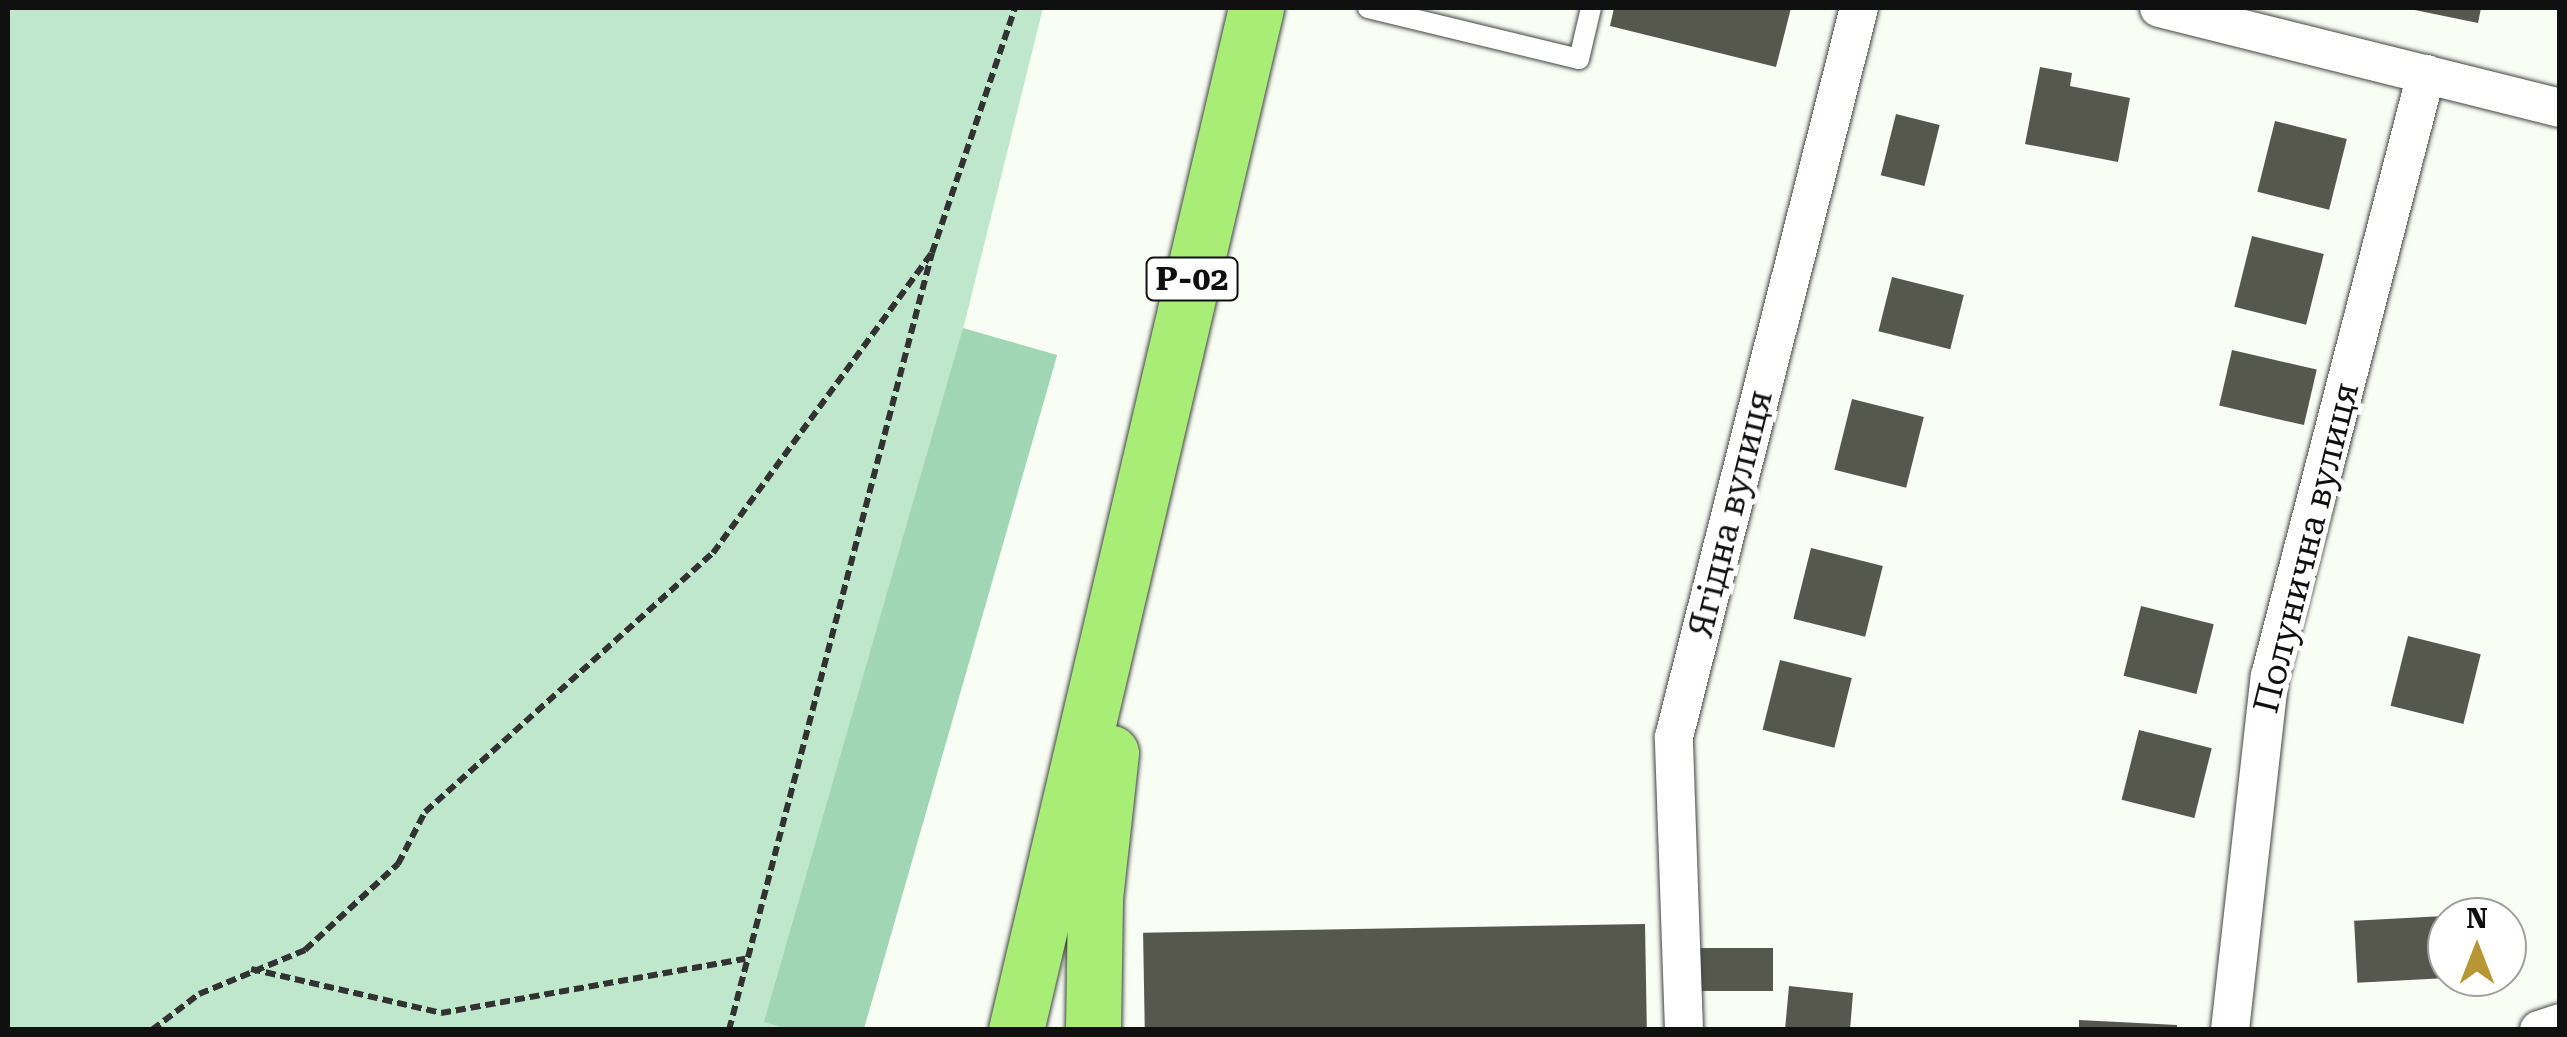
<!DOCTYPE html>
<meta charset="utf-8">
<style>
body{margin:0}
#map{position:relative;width:2567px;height:1037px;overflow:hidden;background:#f8fef4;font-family:"Roboto Serif",serif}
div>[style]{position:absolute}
.green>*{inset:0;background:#bfe7cb}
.forest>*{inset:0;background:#a0d6b4;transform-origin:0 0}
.building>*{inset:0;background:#56584d;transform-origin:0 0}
.path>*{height:6px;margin-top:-3px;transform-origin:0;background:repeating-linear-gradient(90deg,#323232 0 10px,transparent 0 15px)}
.roads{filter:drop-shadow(0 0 2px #434343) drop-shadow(0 0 2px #434343)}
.service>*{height:20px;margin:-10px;padding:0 10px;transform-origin:10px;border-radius:10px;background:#fff}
.minor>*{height:38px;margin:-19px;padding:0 19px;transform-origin:19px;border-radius:19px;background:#fff}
.primary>*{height:55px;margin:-27.5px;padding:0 27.5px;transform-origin:27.5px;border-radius:27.5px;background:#a8ed75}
span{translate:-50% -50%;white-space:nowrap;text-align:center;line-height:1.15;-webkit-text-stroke:10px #fff;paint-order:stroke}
.shield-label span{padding:2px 8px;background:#fff;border:2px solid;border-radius:8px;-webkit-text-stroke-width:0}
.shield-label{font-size:32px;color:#101010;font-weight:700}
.street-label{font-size:35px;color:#101010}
.frame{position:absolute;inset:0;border:10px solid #101010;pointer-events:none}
.north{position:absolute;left:2427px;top:897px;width:100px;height:100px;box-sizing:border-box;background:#fff;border:2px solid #9f9f9f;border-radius:50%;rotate:0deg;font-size:28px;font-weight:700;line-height:40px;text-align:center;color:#101010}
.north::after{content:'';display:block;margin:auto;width:35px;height:45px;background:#b69733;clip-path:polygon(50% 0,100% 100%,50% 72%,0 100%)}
</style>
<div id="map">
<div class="green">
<div style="clip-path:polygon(8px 8px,1043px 8px,789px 1029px,8px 1029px)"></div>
</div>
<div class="forest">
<div style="left:963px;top:328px;width:98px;height:722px;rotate:16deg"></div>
</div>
<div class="building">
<div style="clip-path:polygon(1614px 8px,1791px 8px,1776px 67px,1610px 26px)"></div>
<div style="clip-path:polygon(2405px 8px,2481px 8px,2478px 23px)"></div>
<div style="clip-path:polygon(2040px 67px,2072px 73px,2070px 86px,2130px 98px,2118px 162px,2025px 144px)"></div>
<div style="left:1896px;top:114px;width:45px;height:63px;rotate:14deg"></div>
<div style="left:2275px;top:121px;width:74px;height:73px;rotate:14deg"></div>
<div style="left:2252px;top:236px;width:74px;height:73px;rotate:14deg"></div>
<div style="left:1892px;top:277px;width:74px;height:56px;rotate:14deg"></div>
<div style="left:2232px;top:350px;width:87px;height:57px;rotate:13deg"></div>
<div style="left:1852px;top:399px;width:74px;height:73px;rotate:14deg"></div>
<div style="left:1811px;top:548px;width:74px;height:73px;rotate:14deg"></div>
<div style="left:2141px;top:606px;width:75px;height:72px;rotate:14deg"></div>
<div style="left:2408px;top:636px;width:75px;height:72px;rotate:14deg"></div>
<div style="left:1780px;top:660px;width:74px;height:72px;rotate:14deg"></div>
<div style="left:2139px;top:730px;width:75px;height:72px;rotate:14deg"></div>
<div style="left:2444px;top:916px;width:62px;height:90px;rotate:87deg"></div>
<div style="left:1645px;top:924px;width:106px;height:502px;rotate:89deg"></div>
<div style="left:1699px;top:948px;width:74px;height:43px"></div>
<div style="clip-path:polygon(1789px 986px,1853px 993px,1850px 1030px,1785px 1030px)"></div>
<div style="clip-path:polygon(2079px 1020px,2177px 1025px,2177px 1030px,2079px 1030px)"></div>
</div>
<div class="path">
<div style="left:251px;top:969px;width:195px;rotate:13deg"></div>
<div style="left:441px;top:1013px;width:309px;rotate:-10.1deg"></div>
<div style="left:152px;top:1030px;width:59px;rotate:-37.5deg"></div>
<div style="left:199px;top:994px;width:115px;rotate:-22.5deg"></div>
<div style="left:305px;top:950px;width:127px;rotate:-42.8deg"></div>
<div style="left:398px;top:864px;width:59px;rotate:-62.6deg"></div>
<div style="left:425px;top:812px;width:387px;rotate:-42deg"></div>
<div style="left:713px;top:553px;width:371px;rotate:-53.9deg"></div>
<div style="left:729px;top:1030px;width:803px;rotate:-75.36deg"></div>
<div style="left:932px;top:253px;width:259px;rotate:-71.3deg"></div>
</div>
<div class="roads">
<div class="service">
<div style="left:1368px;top:8px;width:217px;rotate:13.6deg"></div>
<div style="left:1579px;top:59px;width:52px;rotate:-76.8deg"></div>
</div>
<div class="minor">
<div style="left:2159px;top:8px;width:413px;rotate:14deg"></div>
<div style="left:1684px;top:1030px;width:293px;rotate:-92deg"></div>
<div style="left:1674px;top:737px;width:752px;rotate:-75.76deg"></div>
<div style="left:2230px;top:1030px;width:356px;rotate:-83.6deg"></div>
<div style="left:2270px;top:676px;width:622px;rotate:-75.47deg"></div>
<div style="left:2539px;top:1030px;width:22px;rotate:-18deg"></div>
</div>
<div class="primary">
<div style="left:1016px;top:1030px;width:1050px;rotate:-76.78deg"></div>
<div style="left:1093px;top:1030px;width:132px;rotate:-89.1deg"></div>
<div style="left:1095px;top:898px;width:146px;rotate:-83.7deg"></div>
</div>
</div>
<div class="shield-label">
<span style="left:1192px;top:279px">Р-02</span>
</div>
<div class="street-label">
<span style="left:1731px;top:514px;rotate:-76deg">Ягідна вулиця</span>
<span style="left:2307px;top:548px;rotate:-76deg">Полунична вулиця</span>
</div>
<div class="frame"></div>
<div class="north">N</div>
</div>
